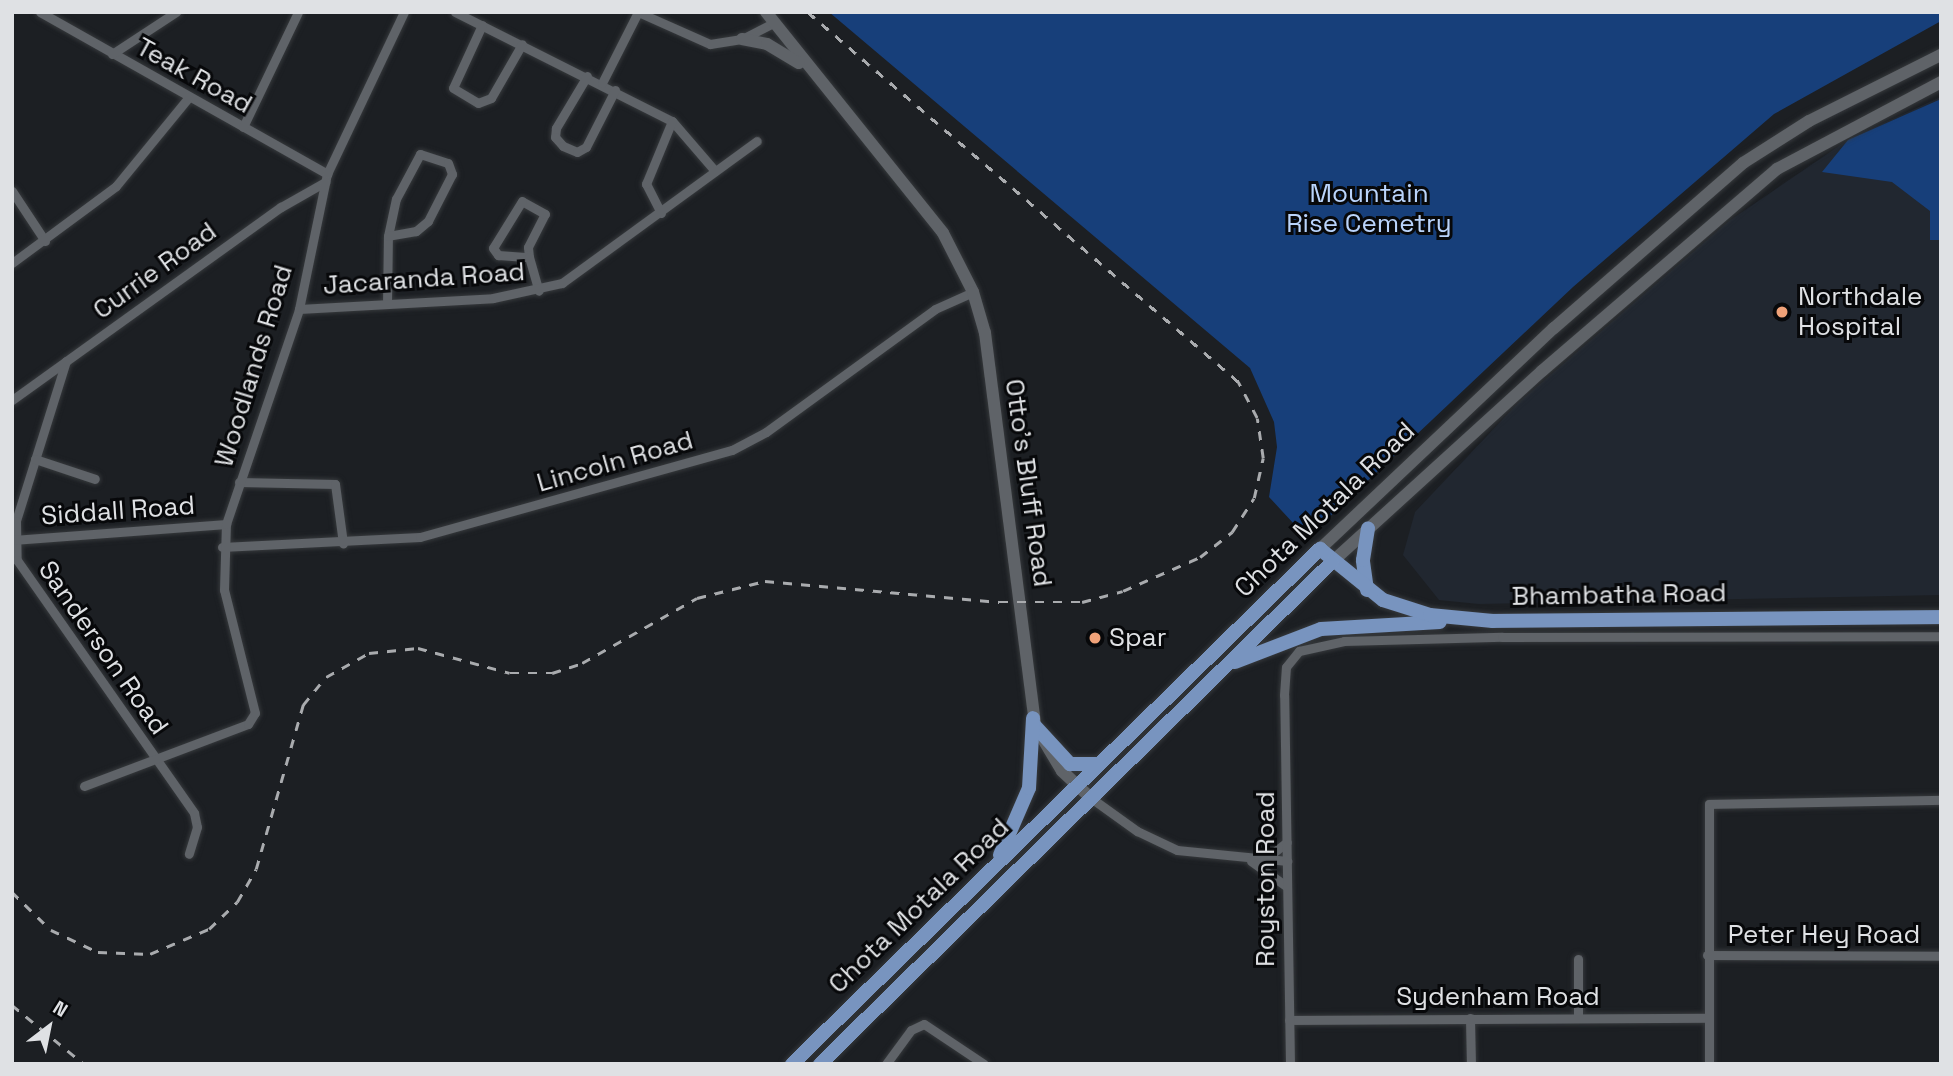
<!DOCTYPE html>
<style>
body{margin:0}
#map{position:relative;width:1953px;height:1076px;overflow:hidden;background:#1c1f23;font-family:"Space Grotesk",sans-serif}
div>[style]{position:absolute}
.built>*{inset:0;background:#212730}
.green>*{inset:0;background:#173f7a}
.roads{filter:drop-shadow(0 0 2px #36393c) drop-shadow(0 0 2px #36393c)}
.street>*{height:9px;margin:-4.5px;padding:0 4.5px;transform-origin:4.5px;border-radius:4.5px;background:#5f6368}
.secondary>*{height:12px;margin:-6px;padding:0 6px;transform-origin:6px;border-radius:6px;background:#5f6368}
.primary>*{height:14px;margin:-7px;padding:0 7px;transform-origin:7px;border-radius:7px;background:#7894bf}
.rail>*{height:2.5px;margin-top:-1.25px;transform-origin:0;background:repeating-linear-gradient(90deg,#a9abae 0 9px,transparent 0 18px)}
.dots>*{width:19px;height:19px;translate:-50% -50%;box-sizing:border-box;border:4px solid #07080a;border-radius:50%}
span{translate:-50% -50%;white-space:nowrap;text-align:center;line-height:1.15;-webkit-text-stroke:6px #07080a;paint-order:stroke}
.street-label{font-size:26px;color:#dfe1e4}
.park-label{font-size:26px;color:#bad4fb}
.poi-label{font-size:26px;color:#dfe1e4}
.left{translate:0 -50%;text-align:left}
.frame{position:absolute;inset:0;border:14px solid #dfe1e4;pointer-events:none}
.north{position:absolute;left:14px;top:992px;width:70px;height:70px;-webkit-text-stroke:5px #07080a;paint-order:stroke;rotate:32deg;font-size:19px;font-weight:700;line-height:28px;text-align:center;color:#dfe1e4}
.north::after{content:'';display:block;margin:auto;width:24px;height:32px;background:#dfe1e4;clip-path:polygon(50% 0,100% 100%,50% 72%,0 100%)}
</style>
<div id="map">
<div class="built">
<div style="clip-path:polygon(1941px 97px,1941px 595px,1479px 604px,1439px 600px,1403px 555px,1415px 512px,1519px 402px,1729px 221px,1852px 137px)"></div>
</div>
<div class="green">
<div style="clip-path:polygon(829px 12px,1941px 12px,1941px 21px,1774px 114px,1573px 287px,1307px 538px,1269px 497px,1277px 447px,1274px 422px,1250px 368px)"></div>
<div style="clip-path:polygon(1941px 99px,1941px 240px,1930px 240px,1930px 211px,1892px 182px,1822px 172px,1848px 140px)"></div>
</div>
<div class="roads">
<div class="street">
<div style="left:40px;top:12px;width:330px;rotate:29.4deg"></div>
<div style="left:455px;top:12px;width:243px;rotate:26.7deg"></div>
<div style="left:672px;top:121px;width:66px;rotate:49.3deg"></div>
<div style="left:638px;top:12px;width:79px;rotate:24deg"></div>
<div style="left:710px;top:44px;width:32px;rotate:-9deg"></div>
<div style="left:742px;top:39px;width:35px;rotate:-27deg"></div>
<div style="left:482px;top:25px;width:69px;rotate:114.7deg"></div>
<div style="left:453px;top:88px;width:29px;rotate:31deg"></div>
<div style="left:478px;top:103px;width:14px;rotate:-21deg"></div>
<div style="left:491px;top:98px;width:62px;rotate:-60.1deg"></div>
<div style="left:112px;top:54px;width:77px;rotate:-33.3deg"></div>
<div style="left:587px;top:76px;width:61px;rotate:120.8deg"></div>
<div style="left:556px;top:128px;width:9px;rotate:96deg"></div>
<div style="left:555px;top:137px;width:12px;rotate:48deg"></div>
<div style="left:563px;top:146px;width:15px;rotate:23deg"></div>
<div style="left:577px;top:152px;width:10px;rotate:-29deg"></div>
<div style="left:586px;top:147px;width:64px;rotate:-63deg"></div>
<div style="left:602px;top:83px;width:80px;rotate:-63.1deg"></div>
<div style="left:243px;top:127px;width:127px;rotate:-64.4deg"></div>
<div style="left:12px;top:191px;width:60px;rotate:56.6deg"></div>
<div style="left:661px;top:213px;width:33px;rotate:-117deg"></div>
<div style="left:646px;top:184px;width:68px;rotate:-67.6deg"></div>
<div style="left:529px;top:257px;width:10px;rotate:-96deg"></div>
<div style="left:528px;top:247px;width:37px;rotate:-63deg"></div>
<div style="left:545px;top:214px;width:26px;rotate:-151deg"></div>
<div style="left:522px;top:201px;width:55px;rotate:121.7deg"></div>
<div style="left:493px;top:248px;width:9px;rotate:54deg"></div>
<div style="left:498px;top:255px;width:31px;rotate:4deg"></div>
<div style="left:529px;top:257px;width:35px;rotate:74deg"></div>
<div style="left:12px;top:263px;width:129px;rotate:-36.5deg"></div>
<div style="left:116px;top:186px;width:114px;rotate:-50.7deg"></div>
<div style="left:387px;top:304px;width:68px;rotate:-89.2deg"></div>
<div style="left:388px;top:236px;width:38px;rotate:-78deg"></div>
<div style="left:396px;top:199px;width:51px;rotate:-61.9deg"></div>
<div style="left:420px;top:154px;width:29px;rotate:18deg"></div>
<div style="left:448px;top:163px;width:12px;rotate:70deg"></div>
<div style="left:452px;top:174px;width:53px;rotate:117.1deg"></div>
<div style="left:428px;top:221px;width:16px;rotate:140deg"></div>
<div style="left:416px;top:231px;width:28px;rotate:170deg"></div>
<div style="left:299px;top:309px;width:194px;rotate:-3.2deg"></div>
<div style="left:493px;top:298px;width:71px;rotate:-12.3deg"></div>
<div style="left:562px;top:283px;width:241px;rotate:-36.1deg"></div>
<div style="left:66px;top:361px;width:168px;rotate:107.4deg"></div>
<div style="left:16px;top:521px;width:39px;rotate:89deg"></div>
<div style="left:17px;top:560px;width:309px;rotate:55deg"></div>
<div style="left:194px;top:813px;width:14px;rotate:78deg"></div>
<div style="left:197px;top:827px;width:28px;rotate:107deg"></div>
<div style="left:12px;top:400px;width:331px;rotate:-35.7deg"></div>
<div style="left:281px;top:207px;width:51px;rotate:-29.6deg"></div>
<div style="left:35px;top:459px;width:63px;rotate:18.4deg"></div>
<div style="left:239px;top:482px;width:96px;rotate:1.2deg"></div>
<div style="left:335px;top:484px;width:60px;rotate:82.3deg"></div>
<div style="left:13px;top:540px;width:214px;rotate:-4.3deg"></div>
<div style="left:222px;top:547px;width:198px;rotate:-2.9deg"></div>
<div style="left:420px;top:537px;width:324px;rotate:-15.6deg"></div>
<div style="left:732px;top:450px;width:38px;rotate:-28deg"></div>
<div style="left:766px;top:432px;width:209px;rotate:-36deg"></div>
<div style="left:935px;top:309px;width:42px;rotate:-24.1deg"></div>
<div style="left:84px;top:786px;width:175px;rotate:-20.7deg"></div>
<div style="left:248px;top:724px;width:13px;rotate:-58deg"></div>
<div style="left:255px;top:713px;width:127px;rotate:-104.1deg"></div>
<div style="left:224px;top:590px;width:66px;rotate:-88.3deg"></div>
<div style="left:226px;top:524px;width:227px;rotate:-71.2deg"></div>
<div style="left:299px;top:309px;width:138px;rotate:-78.3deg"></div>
<div style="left:327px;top:174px;width:179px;rotate:-64.6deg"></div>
<div style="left:1091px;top:798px;width:57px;rotate:35.7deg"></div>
<div style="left:1137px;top:831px;width:44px;rotate:25.4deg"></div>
<div style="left:1177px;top:850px;width:111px;rotate:5.7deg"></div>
<div style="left:1264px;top:860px;width:29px;rotate:-38deg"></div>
<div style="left:1251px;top:861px;width:43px;rotate:35.5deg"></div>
<div style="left:1707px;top:955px;width:234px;rotate:0.2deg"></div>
<div style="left:1578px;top:959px;width:59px;rotate:90deg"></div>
<div style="left:1470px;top:1018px;width:46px;rotate:88.8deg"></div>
<div style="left:1289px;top:1020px;width:418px;rotate:-0.3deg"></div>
<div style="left:886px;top:1064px;width:42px;rotate:-53.7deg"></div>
<div style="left:911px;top:1030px;width:14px;rotate:-25deg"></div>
<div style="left:924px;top:1024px;width:72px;rotate:33.7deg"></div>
<div style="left:1290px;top:1064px;width:369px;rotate:-90.9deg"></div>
<div style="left:1284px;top:695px;width:28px;rotate:-86deg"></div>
<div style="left:1286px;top:667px;width:21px;rotate:-51deg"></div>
<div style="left:1299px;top:651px;width:46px;rotate:-12.5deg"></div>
<div style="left:1344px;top:641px;width:158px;rotate:-1.5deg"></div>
<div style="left:1502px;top:637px;width:439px;rotate:-0.1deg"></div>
<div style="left:1709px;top:1064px;width:260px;rotate:-90deg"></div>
<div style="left:1709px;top:804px;width:232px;rotate:-1deg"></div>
</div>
<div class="secondary">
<div style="left:766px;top:12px;width:283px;rotate:51.3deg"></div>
<div style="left:943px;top:233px;width:66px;rotate:63deg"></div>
<div style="left:973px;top:292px;width:43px;rotate:73.7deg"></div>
<div style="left:985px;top:333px;width:396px;rotate:82.7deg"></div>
<div style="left:1035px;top:726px;width:52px;rotate:59deg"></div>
<div style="left:1062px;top:771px;width:40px;rotate:43deg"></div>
<div style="left:742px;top:39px;width:25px;rotate:11deg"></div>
<div style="left:767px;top:44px;width:37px;rotate:31deg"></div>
<div style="left:1320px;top:549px;width:322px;rotate:-43.4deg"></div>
<div style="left:1554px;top:328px;width:251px;rotate:-41.1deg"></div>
<div style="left:1743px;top:163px;width:78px;rotate:-32.5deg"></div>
<div style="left:1809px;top:121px;width:148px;rotate:-26.6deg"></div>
<div style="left:1332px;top:562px;width:284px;rotate:-42.3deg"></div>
<div style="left:1542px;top:371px;width:310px;rotate:-40.7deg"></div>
<div style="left:1777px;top:169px;width:186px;rotate:-27.9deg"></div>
</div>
<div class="primary">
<div style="left:1367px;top:590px;width:30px;rotate:-98deg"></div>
<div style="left:1363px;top:560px;width:32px;rotate:-81deg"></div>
<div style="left:1235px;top:662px;width:92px;rotate:-21deg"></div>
<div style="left:1321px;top:629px;width:119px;rotate:-3.4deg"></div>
<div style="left:1035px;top:726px;width:52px;rotate:47.4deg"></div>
<div style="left:1070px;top:764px;width:26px"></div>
<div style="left:1000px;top:855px;width:73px;rotate:-66.6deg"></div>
<div style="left:1029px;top:788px;width:70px;rotate:-86.7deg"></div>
<div style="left:792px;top:1064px;width:738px;rotate:-44.29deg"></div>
<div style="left:1320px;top:549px;width:81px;rotate:39deg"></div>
<div style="left:1383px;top:600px;width:49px;rotate:17.7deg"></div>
<div style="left:1430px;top:615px;width:63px;rotate:5.4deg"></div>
<div style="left:1493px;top:621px;width:448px;rotate:-0.5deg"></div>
<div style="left:820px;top:1064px;width:717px;rotate:-44.43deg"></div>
</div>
</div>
<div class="rail">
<div style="left:12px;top:892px;width:54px;rotate:44.3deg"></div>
<div style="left:51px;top:930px;width:52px;rotate:25.1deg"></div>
<div style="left:98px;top:952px;width:52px;rotate:2.2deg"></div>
<div style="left:150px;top:954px;width:64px;rotate:-23deg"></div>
<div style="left:209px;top:929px;width:39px;rotate:-44deg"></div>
<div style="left:237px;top:902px;width:38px;rotate:-60deg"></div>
<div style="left:256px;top:869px;width:171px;rotate:-74deg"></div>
<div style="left:303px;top:705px;width:36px;rotate:-51deg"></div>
<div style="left:326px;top:677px;width:49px;rotate:-29.2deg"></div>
<div style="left:369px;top:653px;width:49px;rotate:-5.8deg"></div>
<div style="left:418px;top:648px;width:95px;rotate:15.2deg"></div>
<div style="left:510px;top:673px;width:42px"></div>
<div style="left:552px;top:673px;width:32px;rotate:-18deg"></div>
<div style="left:582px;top:663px;width:132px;rotate:-29.5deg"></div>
<div style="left:697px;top:598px;width:70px;rotate:-14deg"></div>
<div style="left:765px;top:581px;width:235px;rotate:5.1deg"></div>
<div style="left:999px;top:602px;width:83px"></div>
<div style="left:1082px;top:602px;width:42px;rotate:-15deg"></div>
<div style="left:1123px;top:591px;width:84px;rotate:-23.8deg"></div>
<div style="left:1200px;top:557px;width:41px;rotate:-38deg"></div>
<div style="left:1232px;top:532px;width:40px;rotate:-57.1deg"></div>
<div style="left:1254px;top:498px;width:41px;rotate:-77.3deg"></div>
<div style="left:1263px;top:458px;width:40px;rotate:-98.5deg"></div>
<div style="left:1257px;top:418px;width:41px;rotate:-117.8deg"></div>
<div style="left:1238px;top:382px;width:568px;rotate:-139.35deg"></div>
<div style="left:12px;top:1005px;width:93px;rotate:39.3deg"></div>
</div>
<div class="dots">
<div style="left:1782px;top:312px;background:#f0a279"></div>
<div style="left:1095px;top:638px;background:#f0a279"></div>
</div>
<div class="street-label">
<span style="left:194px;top:76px;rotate:29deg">Teak Road</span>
<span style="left:155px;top:271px;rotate:-36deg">Currie Road</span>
<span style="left:424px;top:279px;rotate:-4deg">Jacaranda Road</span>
<span style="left:254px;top:366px;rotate:-73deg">Woodlands Road</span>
<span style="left:615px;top:462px;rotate:-16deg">Lincoln Road</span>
<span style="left:1028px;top:483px;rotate:82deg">Otto's Bluff Road</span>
<span style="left:1325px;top:510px;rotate:-44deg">Chota Motala Road</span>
<span style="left:118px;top:511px;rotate:-4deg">Siddall Road</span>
<span style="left:1619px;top:595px;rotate:-1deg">Bhambatha Road</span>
<span style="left:103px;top:648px;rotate:55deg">Sanderson Road</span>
<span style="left:1266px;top:879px;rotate:-90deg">Royston Road</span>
<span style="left:919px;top:906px;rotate:-44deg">Chota Motala Road</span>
<span style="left:1824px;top:935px">Peter Hey Road</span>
<span style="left:1498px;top:997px">Sydenham Road</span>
</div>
<div class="park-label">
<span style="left:1369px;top:209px">Mountain<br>Rise Cemetry</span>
</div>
<div class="poi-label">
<span class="left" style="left:1798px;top:312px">Northdale<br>Hospital</span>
<span class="left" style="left:1109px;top:638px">Spar</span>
</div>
<div class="frame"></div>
<div class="north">N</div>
</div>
